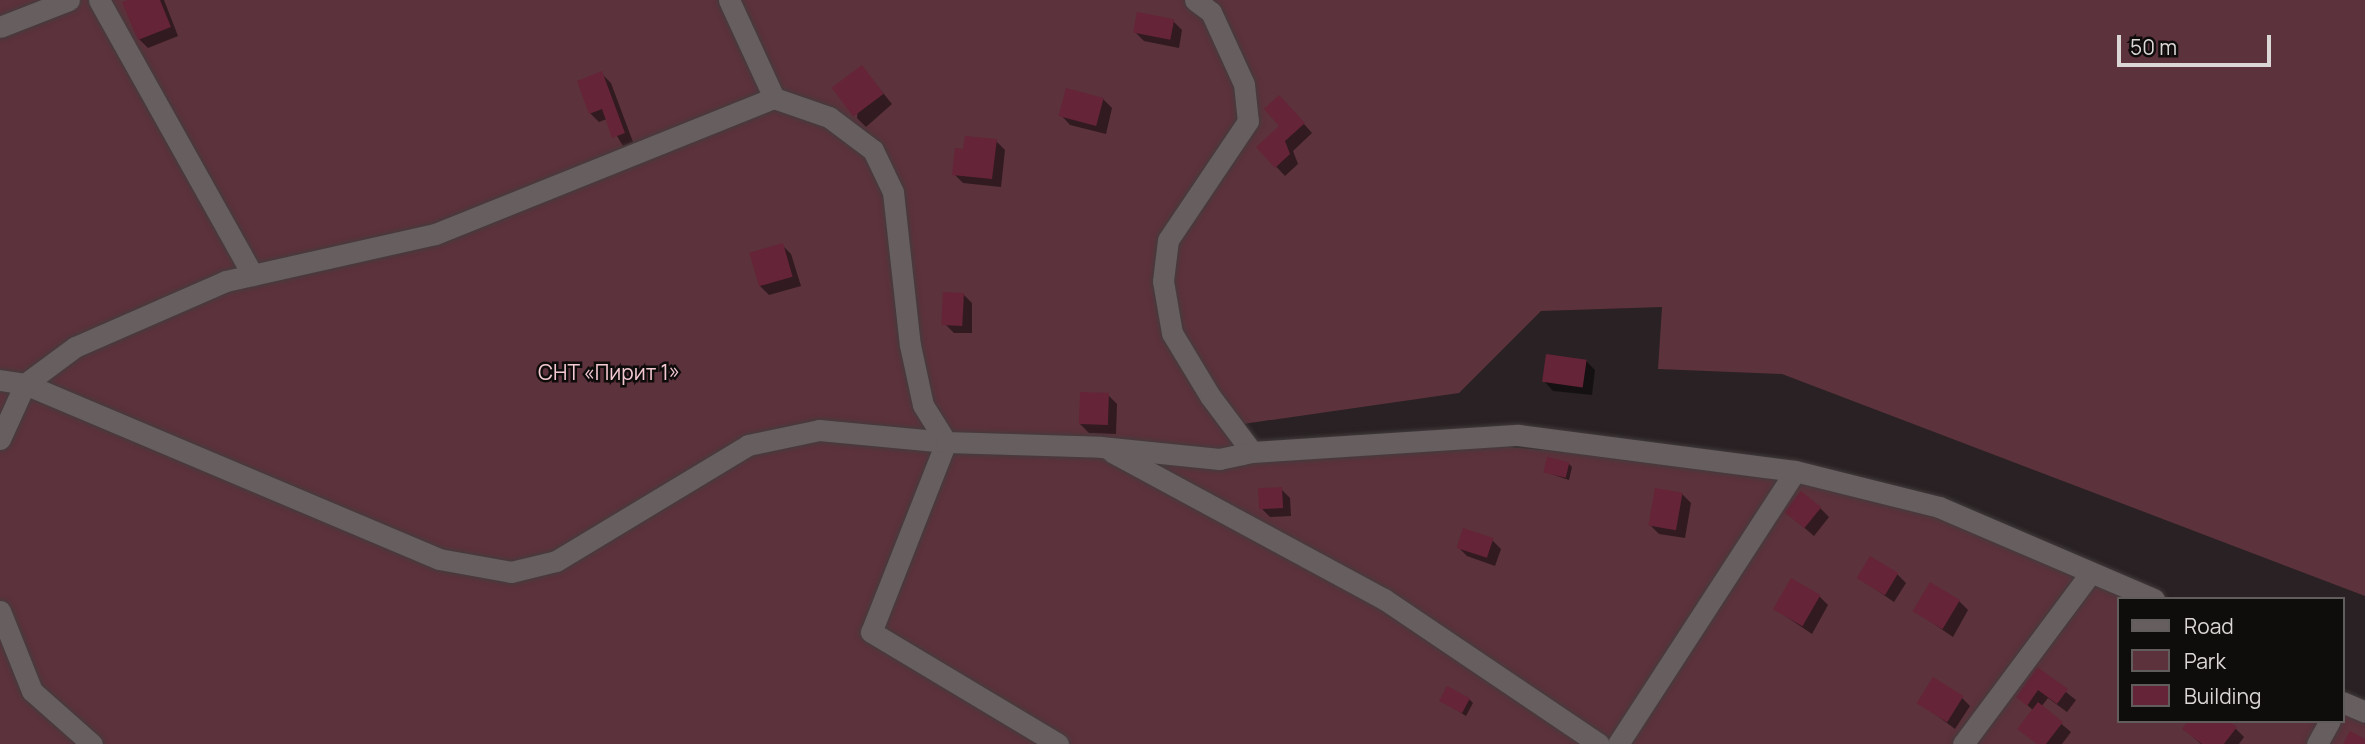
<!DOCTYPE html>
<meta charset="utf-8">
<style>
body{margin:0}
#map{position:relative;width:2365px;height:744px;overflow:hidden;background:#292123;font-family:Manrope,sans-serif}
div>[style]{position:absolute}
.green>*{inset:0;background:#5c323c}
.shadow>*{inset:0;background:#0007}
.building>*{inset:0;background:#652437;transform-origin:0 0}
.roads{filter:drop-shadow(0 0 2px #423c3d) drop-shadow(0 0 2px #423c3d)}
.minor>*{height:21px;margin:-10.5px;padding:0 10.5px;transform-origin:10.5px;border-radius:10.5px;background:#665e5f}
span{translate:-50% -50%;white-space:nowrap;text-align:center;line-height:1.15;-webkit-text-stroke:5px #0f0c0c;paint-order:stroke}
.park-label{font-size:21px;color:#f4c9d1}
.legend{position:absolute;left:2117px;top:597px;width:228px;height:126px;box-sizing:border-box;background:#0f0c0c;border:2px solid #615d5d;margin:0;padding:9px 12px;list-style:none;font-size:21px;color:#dcd7d7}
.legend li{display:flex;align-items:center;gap:14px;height:35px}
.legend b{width:35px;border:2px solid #615d5d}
.scale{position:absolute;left:2117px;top:35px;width:154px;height:32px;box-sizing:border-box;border:4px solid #dcd7d7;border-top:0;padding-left:9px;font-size:21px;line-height:24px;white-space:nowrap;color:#dcd7d7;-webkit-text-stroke:5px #0f0c0c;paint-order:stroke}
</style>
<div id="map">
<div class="green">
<div style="clip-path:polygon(0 0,2365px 0,2365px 596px,1782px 374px,1658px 369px,1662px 307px,1541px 311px,1459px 393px,1243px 424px,1253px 455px,1474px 444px,1767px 469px,1944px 515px,2132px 599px,2118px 599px,2118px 721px,2342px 721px,2342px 712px,2365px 724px,2365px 744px,0 744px)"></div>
</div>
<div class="shadow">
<div style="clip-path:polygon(132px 0,164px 0,178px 36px,148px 48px,139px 39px)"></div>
<div style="clip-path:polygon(1173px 21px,1182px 30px,1179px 48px,1144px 41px,1135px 32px)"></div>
<div style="clip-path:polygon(862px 67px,892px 104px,866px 127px,857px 118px)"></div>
<div style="clip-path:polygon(602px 74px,611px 83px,633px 142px,623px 146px,607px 119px,599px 122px,590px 113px)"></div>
<div style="clip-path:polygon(1103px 99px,1112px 108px,1106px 134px,1070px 125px,1061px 115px)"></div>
<div style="clip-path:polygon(1288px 106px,1312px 133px,1293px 151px,1298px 164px,1285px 176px,1258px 147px,1282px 126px)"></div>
<div style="clip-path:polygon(996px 141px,1005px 150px,1001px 187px,963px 183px,954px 174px,964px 151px)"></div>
<div style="clip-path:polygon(782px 245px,791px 254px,801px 286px,769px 295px,760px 286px)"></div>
<div style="clip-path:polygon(963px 294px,972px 303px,972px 333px,954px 333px,945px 324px)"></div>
<div style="clip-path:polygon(1586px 361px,1595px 370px,1592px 395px,1553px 391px,1544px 381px)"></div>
<div style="clip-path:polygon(1108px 395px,1117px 404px,1116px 434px,1089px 433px,1080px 424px)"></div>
<div style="clip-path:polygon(1568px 463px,1572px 467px,1569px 480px,1545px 472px)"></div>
<div style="clip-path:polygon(1281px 489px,1290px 498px,1291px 516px,1270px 517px,1261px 508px)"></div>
<div style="clip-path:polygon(1682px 494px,1691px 503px,1685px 538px,1659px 534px,1650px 525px)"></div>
<div style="clip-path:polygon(1820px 508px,1829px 517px,1814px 536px,1786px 512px)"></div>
<div style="clip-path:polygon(1492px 540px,1501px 549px,1495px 566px,1467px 556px,1458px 547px)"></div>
<div style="clip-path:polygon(1897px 574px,1906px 583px,1894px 602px,1859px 578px)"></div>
<div style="clip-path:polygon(1819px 596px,1828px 605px,1812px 634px,1775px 609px)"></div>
<div style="clip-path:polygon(1959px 601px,1968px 610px,1953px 637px,1915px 611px)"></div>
<div style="clip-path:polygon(2038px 670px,2076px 700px,2067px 712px,2048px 698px,2041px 707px,2071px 732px,2062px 744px,2037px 744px,2034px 711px,2018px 697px)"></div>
<div style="clip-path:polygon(1961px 697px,1970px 706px,1955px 729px,1919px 702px)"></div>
<div style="clip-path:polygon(1469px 699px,1473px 703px,1466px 716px,1441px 700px)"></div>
<div style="clip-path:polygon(2235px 728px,2244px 737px,2239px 744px,2201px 744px,2184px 729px)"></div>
</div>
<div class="building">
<div style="clip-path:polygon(128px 0,160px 0,171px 27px,138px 40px,122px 2px)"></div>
<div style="left:1137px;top:12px;width:38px;height:21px;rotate:11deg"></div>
<div style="left:862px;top:65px;width:36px;height:38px;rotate:53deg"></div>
<div style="clip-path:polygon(602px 71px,625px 133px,612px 138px,602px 109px,589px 114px,577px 81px)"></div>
<div style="left:1066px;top:88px;width:39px;height:29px;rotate:15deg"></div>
<div style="clip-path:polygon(1279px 95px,1305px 123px,1285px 141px,1290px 154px,1275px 168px,1256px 147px,1279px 126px,1264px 109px)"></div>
<div style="clip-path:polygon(965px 136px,997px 139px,992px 179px,952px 175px,955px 148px,963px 149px)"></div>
<div style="left:783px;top:243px;width:35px;height:35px;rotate:74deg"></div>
<div style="left:943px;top:292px;width:21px;height:33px;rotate:3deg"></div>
<div style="left:1546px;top:354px;width:41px;height:28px;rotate:8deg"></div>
<div style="left:1080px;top:392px;width:29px;height:32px;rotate:2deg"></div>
<div style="left:1547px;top:457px;width:23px;height:16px;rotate:13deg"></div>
<div style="left:1282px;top:487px;width:21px;height:24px;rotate:87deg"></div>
<div style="left:1655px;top:488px;width:28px;height:38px;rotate:10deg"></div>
<div style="left:1801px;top:491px;width:26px;height:27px;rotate:39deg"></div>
<div style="left:1463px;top:528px;width:32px;height:21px;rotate:18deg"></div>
<div style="left:1870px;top:556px;width:33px;height:26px;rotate:31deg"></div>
<div style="left:1791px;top:578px;width:34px;height:36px;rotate:30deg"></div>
<div style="left:1930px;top:582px;width:35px;height:34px;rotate:31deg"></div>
<div style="clip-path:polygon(2037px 667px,2068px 689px,2057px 704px,2038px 690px,2027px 706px,2016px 697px)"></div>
<div style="left:1933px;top:677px;width:36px;height:31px;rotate:32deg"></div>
<div style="left:1447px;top:686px;width:26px;height:17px;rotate:28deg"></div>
<div style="clip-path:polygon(2038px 702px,2063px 722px,2046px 744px,2037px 744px,2017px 729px)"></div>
<div style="clip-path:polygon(2188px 721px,2229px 721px,2237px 727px,2224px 744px,2202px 744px,2182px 729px)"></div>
<div style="clip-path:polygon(2350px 731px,2365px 739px,2365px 744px,2343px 744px)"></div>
</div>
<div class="roads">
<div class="minor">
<div style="left:99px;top:0;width:315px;rotate:60.8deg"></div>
<div style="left:729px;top:0;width:108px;rotate:65.3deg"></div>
<div style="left:774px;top:98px;width:58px;rotate:19.1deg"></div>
<div style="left:829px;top:117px;width:55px;rotate:36.9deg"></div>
<div style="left:873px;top:150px;width:47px;rotate:64.5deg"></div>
<div style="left:893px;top:192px;width:154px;rotate:83.7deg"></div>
<div style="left:910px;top:345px;width:61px;rotate:77.8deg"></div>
<div style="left:923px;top:405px;width:44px;rotate:58.1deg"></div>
<div style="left:946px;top:442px;width:204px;rotate:111.5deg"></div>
<div style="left:871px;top:632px;width:218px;rotate:30.9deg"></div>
<div style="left:1195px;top:0;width:20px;rotate:37deg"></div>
<div style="left:1211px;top:12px;width:79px;rotate:65.4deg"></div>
<div style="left:1244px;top:84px;width:37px;rotate:84deg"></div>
<div style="left:1248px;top:121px;width:143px;rotate:123.9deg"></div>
<div style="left:1168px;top:240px;width:41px;rotate:97deg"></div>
<div style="left:1163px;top:281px;width:53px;rotate:80.2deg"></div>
<div style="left:1172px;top:333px;width:74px;rotate:58.9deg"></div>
<div style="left:1210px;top:396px;width:70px;rotate:53.1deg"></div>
<div style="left:0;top:27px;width:74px;rotate:-21.4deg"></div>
<div style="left:0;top:380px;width:25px;rotate:9deg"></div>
<div style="left:25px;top:384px;width:449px;rotate:22.9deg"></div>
<div style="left:439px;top:559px;width:73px;rotate:10.2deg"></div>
<div style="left:511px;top:572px;width:46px;rotate:-13.7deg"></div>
<div style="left:556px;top:561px;width:224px;rotate:-31.1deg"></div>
<div style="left:748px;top:445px;width:73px;rotate:-11.9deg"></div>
<div style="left:819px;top:430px;width:128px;rotate:5.4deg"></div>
<div style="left:946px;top:442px;width:155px;rotate:1.8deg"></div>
<div style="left:1101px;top:447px;width:119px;rotate:5.8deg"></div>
<div style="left:1219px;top:459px;width:34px;rotate:-12deg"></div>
<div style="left:1252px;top:452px;width:267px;rotate:-3.7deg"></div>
<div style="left:1518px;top:435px;width:279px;rotate:7.4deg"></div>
<div style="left:1795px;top:471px;width:148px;rotate:14deg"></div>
<div style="left:1939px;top:507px;width:234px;rotate:23.2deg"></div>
<div style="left:0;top:439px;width:60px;rotate:-65.6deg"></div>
<div style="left:25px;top:384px;width:62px;rotate:-36.5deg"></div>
<div style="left:75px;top:347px;width:165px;rotate:-23.6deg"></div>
<div style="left:226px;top:281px;width:214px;rotate:-12.7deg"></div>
<div style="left:435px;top:234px;width:365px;rotate:-21.9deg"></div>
<div style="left:1112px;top:452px;width:309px;rotate:28.4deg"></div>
<div style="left:1384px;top:599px;width:259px;rotate:34deg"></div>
<div style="left:0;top:611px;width:86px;rotate:68.2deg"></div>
<div style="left:32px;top:691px;width:80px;rotate:41.5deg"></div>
<div style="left:2342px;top:702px;width:25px;rotate:23deg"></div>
<div style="left:1618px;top:744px;width:325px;rotate:-57deg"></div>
<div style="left:1963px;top:744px;width:214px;rotate:-53.3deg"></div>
<div style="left:2317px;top:744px;width:26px;rotate:-61deg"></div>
</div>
</div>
<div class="park-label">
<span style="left:609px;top:372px">СНТ «Пирит 1»</span>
</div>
<ul class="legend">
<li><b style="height:9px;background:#665e5f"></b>Road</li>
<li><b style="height:19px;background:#5c323c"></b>Park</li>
<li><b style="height:19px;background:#652437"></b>Building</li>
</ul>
<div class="scale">50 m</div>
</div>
